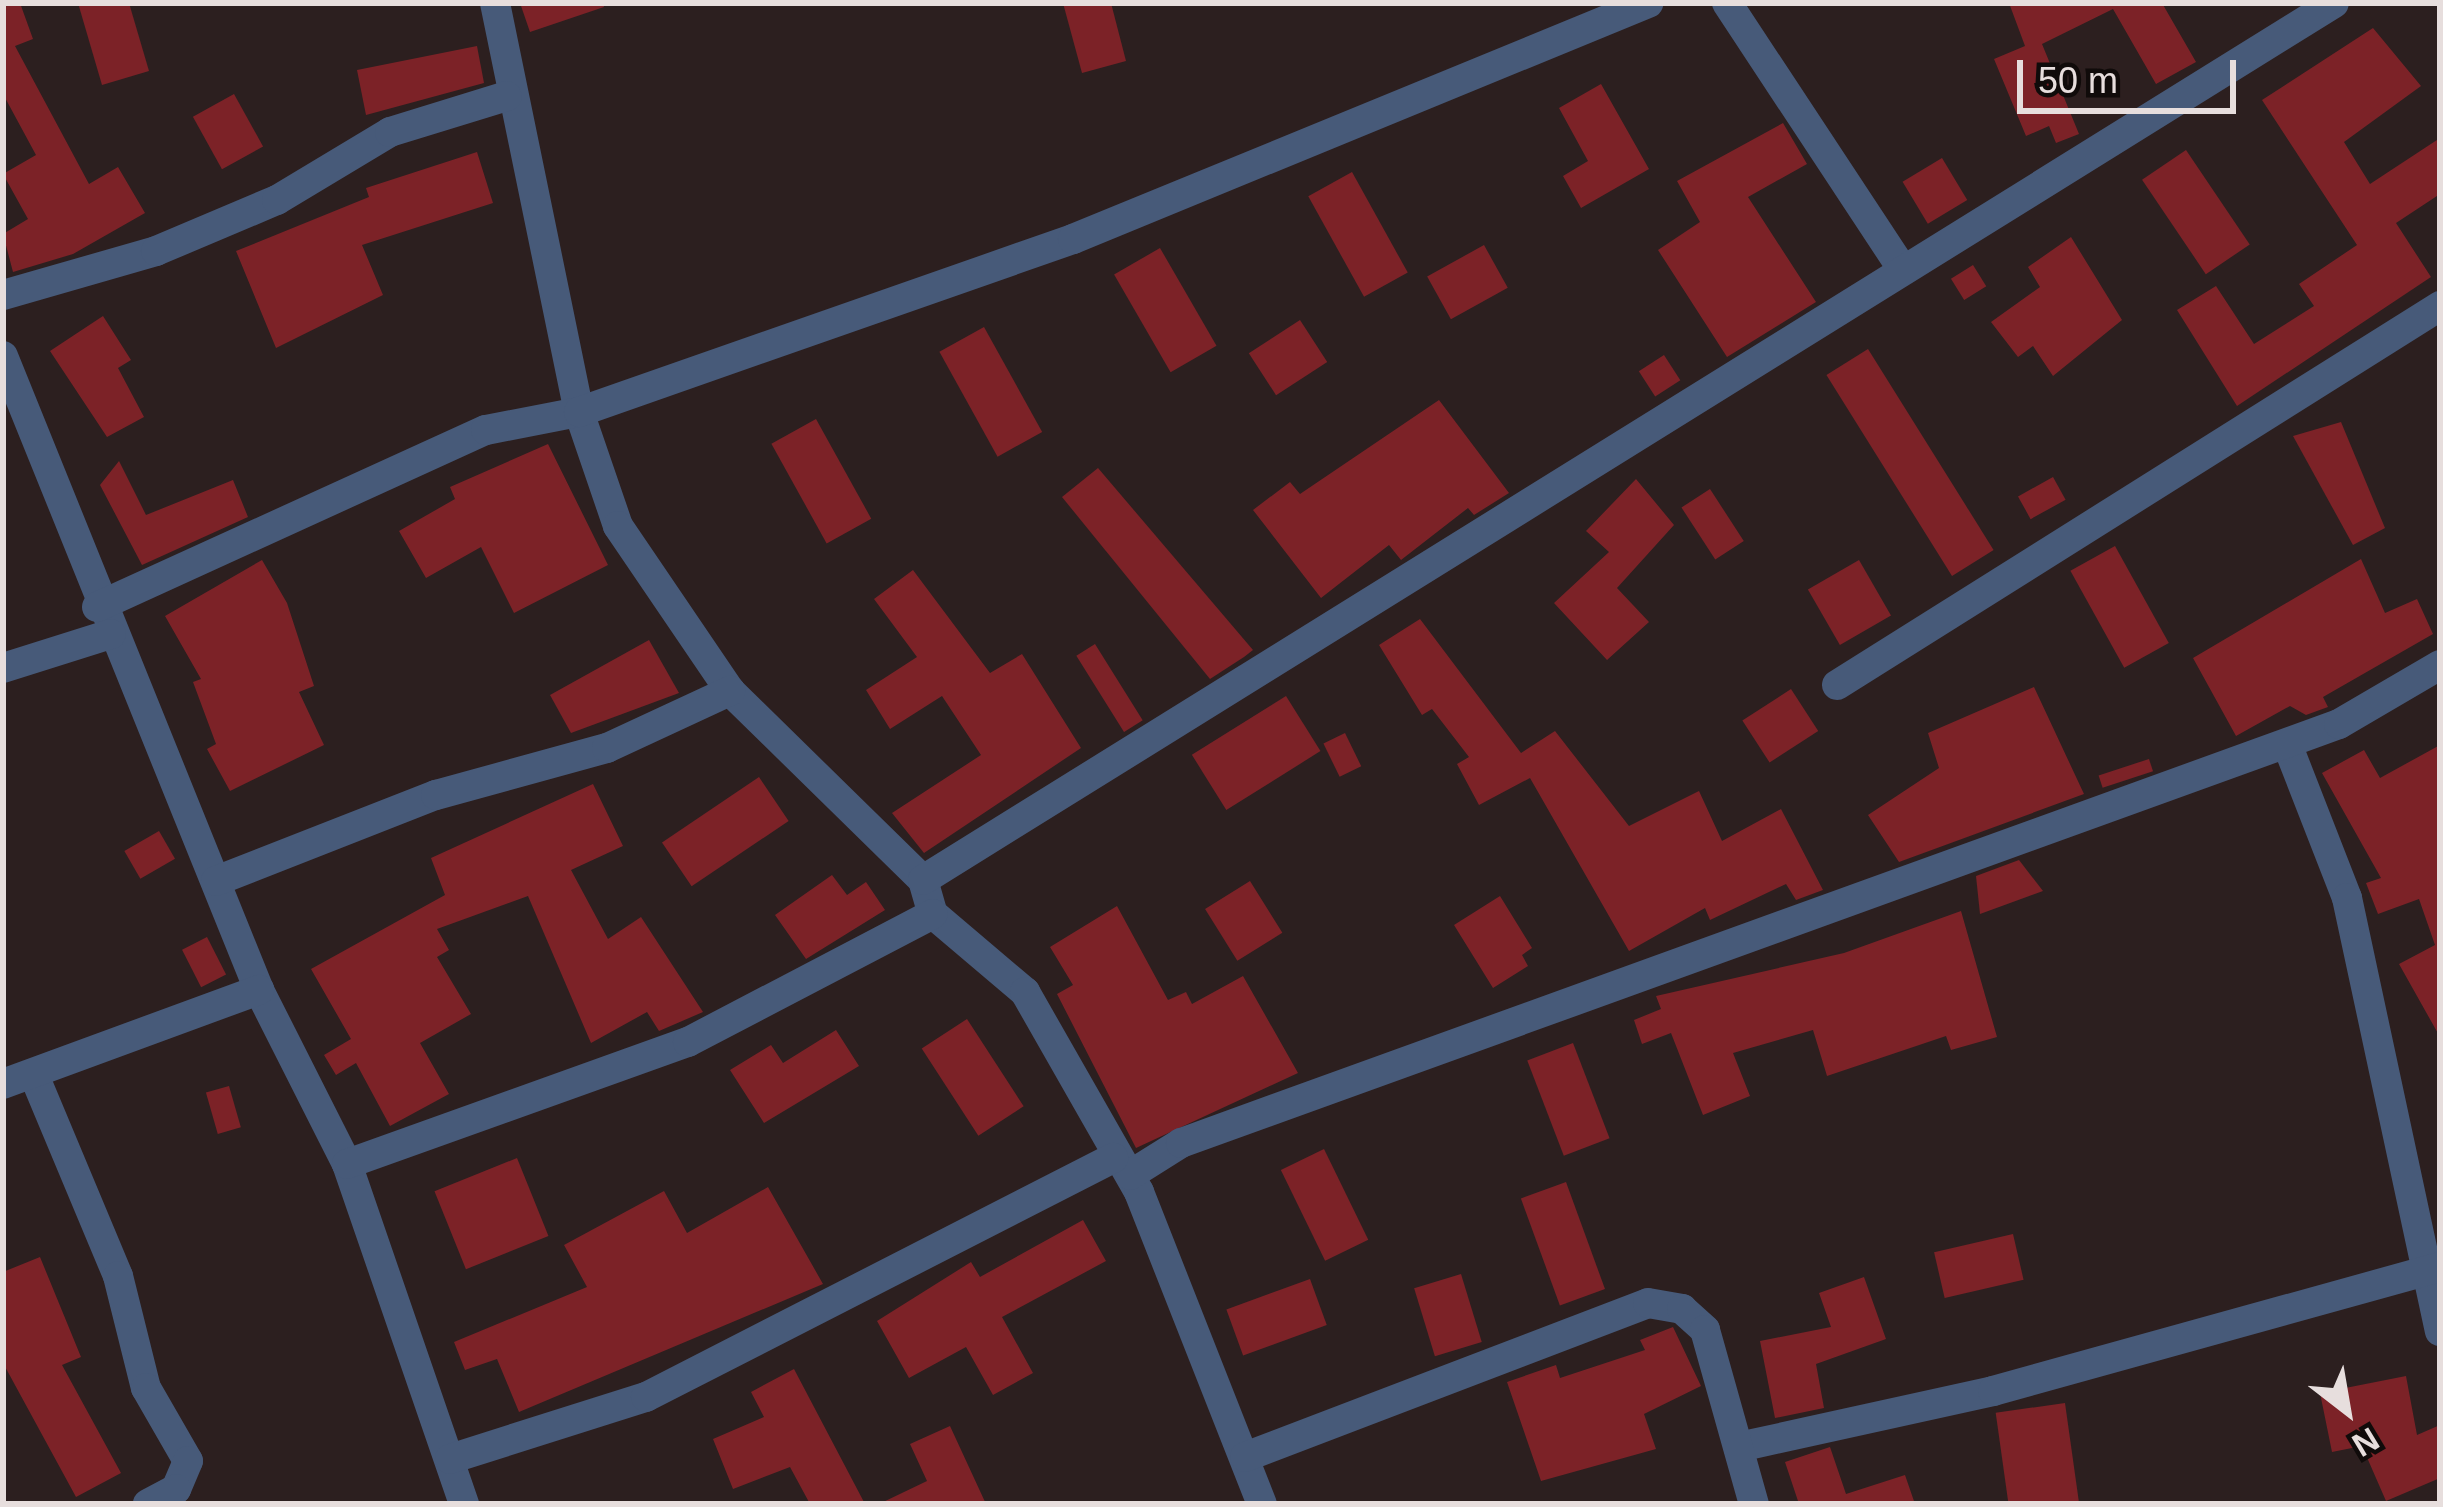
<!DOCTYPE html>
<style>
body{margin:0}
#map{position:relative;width:2443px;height:1507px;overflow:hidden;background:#2c1f1f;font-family:Arial,sans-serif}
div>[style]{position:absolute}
.building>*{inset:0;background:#7c2227;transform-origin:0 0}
.minor>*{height:30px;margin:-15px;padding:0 15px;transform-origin:15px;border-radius:15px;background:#475a79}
span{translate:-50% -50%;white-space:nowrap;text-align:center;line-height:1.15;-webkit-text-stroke:12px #100b0a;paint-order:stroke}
.frame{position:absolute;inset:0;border:6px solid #e7dedd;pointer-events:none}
.north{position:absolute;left:2287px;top:1351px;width:120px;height:120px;-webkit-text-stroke:9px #100b0a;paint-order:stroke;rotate:149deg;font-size:33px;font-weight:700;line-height:48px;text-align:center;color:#e7dedd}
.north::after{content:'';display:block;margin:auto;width:42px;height:54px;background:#e7dedd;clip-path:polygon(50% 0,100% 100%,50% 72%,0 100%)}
.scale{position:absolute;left:2017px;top:60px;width:219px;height:54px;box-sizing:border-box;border:6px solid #e7dedd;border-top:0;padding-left:15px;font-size:36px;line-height:42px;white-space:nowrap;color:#e7dedd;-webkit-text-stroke:9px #100b0a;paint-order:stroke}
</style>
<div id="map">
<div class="building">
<div style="clip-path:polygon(3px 3px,20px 3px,33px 39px,15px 46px,89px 184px,118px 167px,145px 213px,73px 254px,13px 272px,3px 234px,28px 219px,3px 174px,36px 155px,3px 94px)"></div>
<div style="clip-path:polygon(78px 3px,129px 3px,149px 71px,102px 85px)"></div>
<div style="clip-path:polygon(520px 3px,603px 3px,604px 7px,530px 32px)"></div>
<div style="clip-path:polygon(1063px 3px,1111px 3px,1126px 61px,1082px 73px)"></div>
<div style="clip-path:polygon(2009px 3px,2162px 3px,2196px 62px,2156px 84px,2113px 9px,2042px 44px,2079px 134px,2056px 143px,2049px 126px,2026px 136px,1994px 59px,2025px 46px)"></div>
<div style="clip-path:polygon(2373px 28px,2421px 86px,2344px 142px,2370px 184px,2440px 138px,2440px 194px,2396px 223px,2431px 277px,2237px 406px,2177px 310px,2216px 286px,2254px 344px,2314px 306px,2299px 284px,2357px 245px,2262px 100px)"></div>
<div style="clip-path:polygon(477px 46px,484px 83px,366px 115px,357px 70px)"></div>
<div style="clip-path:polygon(1601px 84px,1649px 169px,1581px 208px,1563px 176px,1588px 161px,1559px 108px)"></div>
<div style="left:234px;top:94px;width:60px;height:47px;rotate:61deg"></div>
<div style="clip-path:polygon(1783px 123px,1807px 164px,1748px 197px,1816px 302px,1727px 357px,1658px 250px,1700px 222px,1677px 181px)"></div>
<div style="left:2186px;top:150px;width:114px;height:53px;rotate:56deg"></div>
<div style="clip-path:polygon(477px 152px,493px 203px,362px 245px,383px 295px,276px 348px,236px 251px,369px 197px,366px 188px)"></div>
<div style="left:1942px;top:158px;width:49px;height:46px;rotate:59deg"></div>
<div style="left:1352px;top:172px;width:115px;height:50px;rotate:61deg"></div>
<div style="clip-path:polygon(2071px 237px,2122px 320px,2053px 376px,2033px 346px,2018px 357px,1991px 322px,2040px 287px,2028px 267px)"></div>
<div style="left:1484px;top:245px;width:49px;height:65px;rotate:61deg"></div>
<div style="left:1160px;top:248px;width:113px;height:53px;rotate:60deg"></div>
<div style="left:1973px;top:265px;width:25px;height:26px;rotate:58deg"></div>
<div style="clip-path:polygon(103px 316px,131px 360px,118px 368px,144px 417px,107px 437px,50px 351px)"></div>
<div style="left:1300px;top:320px;width:50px;height:61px;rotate:57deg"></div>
<div style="left:984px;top:327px;width:120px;height:51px;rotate:61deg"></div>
<div style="left:1868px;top:349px;width:237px;height:49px;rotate:58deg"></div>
<div style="left:1664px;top:355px;width:30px;height:30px;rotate:57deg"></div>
<div style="clip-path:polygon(1439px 400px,1509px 493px,1474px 515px,1468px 508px,1401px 560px,1389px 545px,1321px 598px,1253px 510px,1290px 482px,1300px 494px)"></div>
<div style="left:816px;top:419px;width:114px;height:51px;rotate:61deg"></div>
<div style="clip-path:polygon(2341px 422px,2385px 528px,2353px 545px,2293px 436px)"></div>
<div style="clip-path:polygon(548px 444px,608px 565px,514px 613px,481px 547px,426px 578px,399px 531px,455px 499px,450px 487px)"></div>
<div style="clip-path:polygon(119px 461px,146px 515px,233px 480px,248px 517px,142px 565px,100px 485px)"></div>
<div style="clip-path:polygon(1098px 468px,1253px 650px,1244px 657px,1210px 679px,1062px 497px)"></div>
<div style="left:2053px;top:477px;width:26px;height:40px;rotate:61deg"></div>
<div style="clip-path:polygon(1636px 479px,1674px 525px,1617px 588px,1649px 622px,1607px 660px,1554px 603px,1609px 552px,1586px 531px)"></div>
<div style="left:1710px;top:489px;width:62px;height:34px;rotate:57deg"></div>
<div style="left:2115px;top:546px;width:111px;height:51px;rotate:61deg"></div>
<div style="clip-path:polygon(2361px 559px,2385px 613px,2417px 599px,2433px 634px,2323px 697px,2328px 707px,2306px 715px,2290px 706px,2236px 736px,2193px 658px)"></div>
<div style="clip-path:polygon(262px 560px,287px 603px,314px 686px,299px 692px,324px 745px,230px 791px,207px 749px,216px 744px,193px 682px,201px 679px,165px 616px)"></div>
<div style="left:1859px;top:560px;width:64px;height:59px;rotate:60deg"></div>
<div style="clip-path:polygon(913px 570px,990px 673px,1022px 654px,1081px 748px,924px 853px,892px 813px,981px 755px,942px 696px,890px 729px,866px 690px,917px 657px,874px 599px)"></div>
<div style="clip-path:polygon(1420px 619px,1521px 753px,1555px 731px,1629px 826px,1699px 791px,1722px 841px,1781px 809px,1823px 890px,1796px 900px,1786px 884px,1710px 920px,1705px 908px,1629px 951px,1530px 778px,1479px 805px,1457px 764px,1469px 757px,1432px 709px,1422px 715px,1379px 645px)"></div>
<div style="clip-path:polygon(649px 640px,679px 693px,571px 733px,550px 695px)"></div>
<div style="left:1095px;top:644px;width:90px;height:22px;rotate:58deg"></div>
<div style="clip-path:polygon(2034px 687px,2084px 794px,1899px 862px,1868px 815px,1939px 768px,1928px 733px)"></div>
<div style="left:1791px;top:689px;width:50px;height:58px;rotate:57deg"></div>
<div style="left:1286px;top:696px;width:65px;height:111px;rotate:58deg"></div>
<div style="left:1345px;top:733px;width:37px;height:24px;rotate:64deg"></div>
<div style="clip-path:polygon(2440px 745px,2440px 1037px,2399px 964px,2435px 945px,2419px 899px,2378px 914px,2366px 883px,2381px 878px,2322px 773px,2364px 750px,2380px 778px)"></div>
<div style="left:2149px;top:759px;width:13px;height:53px;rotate:72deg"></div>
<div style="left:759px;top:777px;width:53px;height:117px;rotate:56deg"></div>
<div style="clip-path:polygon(593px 784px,623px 846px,571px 870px,608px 939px,641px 917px,703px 1012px,659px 1031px,647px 1012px,591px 1043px,528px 896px,437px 929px,449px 950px,437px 957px,471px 1014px,420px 1043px,449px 1094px,390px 1126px,356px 1063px,336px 1075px,324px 1055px,351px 1039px,311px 969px,445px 895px,431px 858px)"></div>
<div style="left:159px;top:831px;width:32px;height:40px;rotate:60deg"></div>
<div style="clip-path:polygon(2019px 860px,2043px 891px,1980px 914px,1976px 876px)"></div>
<div style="clip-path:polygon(832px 875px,847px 895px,866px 882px,885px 910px,806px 959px,775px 915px)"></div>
<div style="left:1250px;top:881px;width:61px;height:53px;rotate:58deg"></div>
<div style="clip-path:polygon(1500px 896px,1532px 948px,1522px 955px,1528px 966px,1493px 988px,1454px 925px)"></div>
<div style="clip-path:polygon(1117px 906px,1168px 1000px,1186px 992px,1192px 1004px,1243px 976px,1298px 1073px,1136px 1148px,1057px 994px,1073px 985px,1050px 947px)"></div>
<div style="clip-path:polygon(1961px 911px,1997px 1037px,1951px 1050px,1946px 1036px,1827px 1076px,1813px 1030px,1733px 1053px,1750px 1096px,1703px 1115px,1671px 1033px,1642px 1044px,1634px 1020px,1661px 1009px,1656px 996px,1844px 953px)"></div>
<div style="left:207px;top:937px;width:42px;height:28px;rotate:63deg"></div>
<div style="left:967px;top:1019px;width:104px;height:54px;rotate:57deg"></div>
<div style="clip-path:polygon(836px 1030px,859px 1066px,764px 1123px,730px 1070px,771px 1045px,783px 1063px)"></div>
<div style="left:1573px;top:1043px;width:102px;height:49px;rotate:69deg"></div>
<div style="left:229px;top:1086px;width:43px;height:24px;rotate:74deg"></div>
<div style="left:1324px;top:1149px;width:101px;height:48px;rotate:64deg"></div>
<div style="left:517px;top:1158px;width:84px;height:89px;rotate:68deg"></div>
<div style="left:1566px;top:1182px;width:114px;height:48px;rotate:70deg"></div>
<div style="clip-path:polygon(768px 1187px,823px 1284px,519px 1412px,497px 1359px,465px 1370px,454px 1342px,587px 1287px,564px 1245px,664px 1191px,687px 1233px)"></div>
<div style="clip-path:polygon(1083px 1220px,1106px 1261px,1002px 1317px,1033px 1373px,993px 1395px,966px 1347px,909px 1378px,877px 1321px,971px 1262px,980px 1277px)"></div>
<div style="left:2013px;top:1234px;width:47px;height:81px;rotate:77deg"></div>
<div style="clip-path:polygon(40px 1257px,81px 1357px,62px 1365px,121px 1473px,76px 1497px,3px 1363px,3px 1272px)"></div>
<div style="left:1461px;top:1274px;width:71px;height:49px;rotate:73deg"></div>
<div style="clip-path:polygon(1864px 1277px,1886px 1339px,1816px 1364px,1824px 1408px,1775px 1418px,1760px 1341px,1831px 1327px,1819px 1293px)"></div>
<div style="left:1310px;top:1279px;width:49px;height:89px;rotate:70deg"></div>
<div style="clip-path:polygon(1673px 1327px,1701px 1386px,1644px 1414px,1656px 1449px,1541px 1481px,1507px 1382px,1556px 1365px,1560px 1378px,1645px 1350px,1640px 1340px)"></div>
<div style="clip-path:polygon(794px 1369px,865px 1504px,810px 1504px,790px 1467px,733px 1489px,713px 1439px,764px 1417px,751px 1392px)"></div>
<div style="clip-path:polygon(2406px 1376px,2417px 1435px,2440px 1425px,2440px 1478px,2386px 1501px,2362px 1446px,2332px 1452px,2320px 1393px)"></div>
<div style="left:2065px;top:1403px;width:102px;height:70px;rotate:82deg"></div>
<div style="clip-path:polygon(950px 1426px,986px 1504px,879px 1504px,927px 1481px,910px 1444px)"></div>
<div style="clip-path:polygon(1830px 1447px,1846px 1494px,1905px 1475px,1915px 1504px,1799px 1504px,1785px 1462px)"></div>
</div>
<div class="minor">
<div style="left:495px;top:3px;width:418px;rotate:78.4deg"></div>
<div style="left:579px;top:412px;width:120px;rotate:71.1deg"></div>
<div style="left:618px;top:526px;width:199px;rotate:55.8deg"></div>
<div style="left:730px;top:691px;width:270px;rotate:44.4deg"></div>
<div style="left:923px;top:880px;width:35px;rotate:74deg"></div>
<div style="left:933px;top:914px;width:121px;rotate:40.3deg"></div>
<div style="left:1025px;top:992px;width:230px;rotate:60.3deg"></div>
<div style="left:1139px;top:1192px;width:335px;rotate:68.5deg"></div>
<div style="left:1727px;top:3px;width:318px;rotate:56.6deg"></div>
<div style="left:3px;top:295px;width:159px;rotate:-16deg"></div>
<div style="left:156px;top:251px;width:131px;rotate:-22.9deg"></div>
<div style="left:277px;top:200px;width:132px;rotate:-31deg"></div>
<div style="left:390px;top:132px;width:122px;rotate:-17.1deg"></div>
<div style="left:3px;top:356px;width:684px;rotate:68.01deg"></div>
<div style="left:259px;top:990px;width:195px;rotate:63.2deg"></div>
<div style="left:347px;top:1164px;width:360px;rotate:71deg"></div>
<div style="left:97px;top:607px;width:427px;rotate:-24.5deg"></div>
<div style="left:486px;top:430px;width:95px;rotate:-11deg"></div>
<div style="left:579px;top:412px;width:523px;rotate:-19.3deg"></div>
<div style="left:1073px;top:239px;width:622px;rotate:-22.31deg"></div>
<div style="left:3px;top:668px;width:113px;rotate:-17.5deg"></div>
<div style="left:1837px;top:685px;width:712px;rotate:-32.15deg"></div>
<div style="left:2287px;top:744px;width:165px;rotate:68.7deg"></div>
<div style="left:2347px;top:898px;width:443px;rotate:77.9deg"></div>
<div style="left:923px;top:880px;width:1661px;rotate:-31.86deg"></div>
<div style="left:216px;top:881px;width:236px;rotate:-21.4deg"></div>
<div style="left:436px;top:795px;width:177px;rotate:-15.4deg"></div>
<div style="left:607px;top:748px;width:136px;rotate:-24.9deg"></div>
<div style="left:36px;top:1080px;width:212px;rotate:67.3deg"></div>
<div style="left:118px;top:1276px;width:115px;rotate:76deg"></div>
<div style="left:146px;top:1388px;width:84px;rotate:60.1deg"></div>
<div style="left:188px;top:1461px;width:30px;rotate:113deg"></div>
<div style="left:176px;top:1489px;width:32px;rotate:152deg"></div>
<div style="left:3px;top:1084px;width:273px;rotate:-20.2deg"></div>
<div style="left:347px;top:1164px;width:362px;rotate:-19.7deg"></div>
<div style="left:688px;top:1042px;width:276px;rotate:-27.6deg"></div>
<div style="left:1130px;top:1175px;width:60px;rotate:-32.1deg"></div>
<div style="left:1181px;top:1143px;width:1231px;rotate:-19.89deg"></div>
<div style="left:2339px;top:724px;width:117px;rotate:-30.3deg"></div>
<div style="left:1739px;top:1447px;width:260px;rotate:-12.4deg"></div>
<div style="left:1993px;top:1391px;width:464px;rotate:-15.5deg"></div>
<div style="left:1245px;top:1457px;width:431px;rotate:-20.9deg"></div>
<div style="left:1648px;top:1303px;width:35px;rotate:10deg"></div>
<div style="left:1682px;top:1309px;width:31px;rotate:42deg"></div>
<div style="left:1705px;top:1330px;width:181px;rotate:74.3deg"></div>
<div style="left:450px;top:1459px;width:206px;rotate:-17.6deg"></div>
<div style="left:646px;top:1397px;width:525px;rotate:-27.1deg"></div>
</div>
<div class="frame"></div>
<div class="north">N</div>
<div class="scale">50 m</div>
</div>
